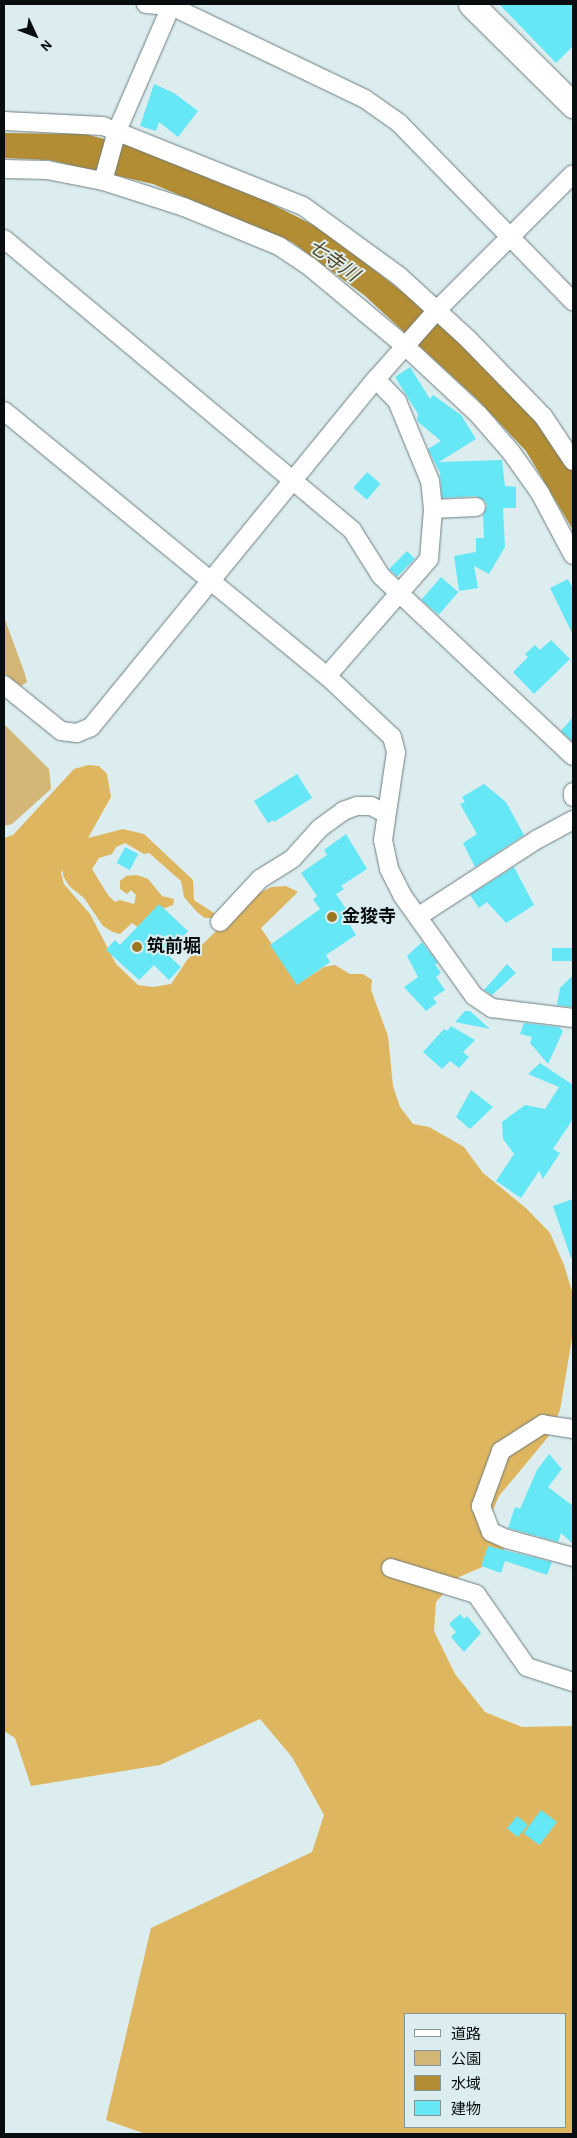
<!DOCTYPE html>
<meta charset="utf-8">
<style>
body{margin:0}
#map{position:relative;width:577px;height:2138px;overflow:hidden;background:#dcedef;font-family:"Alegreya Sans","Noto Sans JP",sans-serif}
div>[style]{position:absolute}
.green>*{inset:0;background:#d4b677}
.forest>*{inset:0;background:#deb65f}
.water>*{inset:0;background:#b38d34}
.building>*{inset:0;background:#66e7f5;transform-origin:0 0}
.roads{filter:drop-shadow(0 0 1px #6d7d7f) drop-shadow(0 0 1px #6d7d7f)}
.street>*{height:18px;margin:-9px;padding:0 9px;transform-origin:9px;border-radius:9px;background:#fff}
.secondary>*{height:25px;margin:-12.5px;padding:0 12.5px;transform-origin:12.5px;border-radius:12.5px;background:#fff}
.dots>*{width:14px;height:14px;translate:-50% -50%;box-sizing:border-box;border:2px solid #dcedef;border-radius:50%}
span{translate:-50% -50%;white-space:nowrap;text-align:center;line-height:1.15;-webkit-text-stroke:4px #dcedef;paint-order:stroke}
.poi-label{font-size:18px;color:#080e0f;font-weight:700}
.left{translate:0 -50%;text-align:left}
.water-label{font-size:19px;color:#53421d;font-style:italic}
.frame{position:absolute;inset:0;border:5px solid #080e0f;pointer-events:none}
.legend{position:absolute;left:404px;top:2013px;width:162px;height:115px;box-sizing:border-box;background:#dcedef;border:1px solid #879495;margin:0;padding:6px 9px;list-style:none;font-size:15px;color:#080e0f}
.legend li{display:flex;align-items:center;gap:10px;height:25px}
.legend b{width:25px;border:1px solid #879495}
.north{position:absolute;left:10px;top:10px;width:50px;height:50px;-webkit-text-stroke:4px #dcedef;paint-order:stroke;rotate:133deg;font-size:14px;font-weight:700;line-height:20px;text-align:center;color:#080e0f}
.north::after{content:'';display:block;margin:auto;width:18px;height:22px;background:#080e0f;clip-path:polygon(50% 0,100% 100%,50% 72%,0 100%)}
</style>
<div id="map">
<div class="green">
<div style="clip-path:polygon(4px 617px,25px 674px,27px 682px,21px 686px,4px 673px)"></div>
<div style="clip-path:polygon(4px 724px,49px 769px,51px 789px,12px 824px,4px 826px)"></div>
</div>
<div class="forest">
<div style="clip-path:polygon(evenodd,88px 765px,99px 766px,107px 774px,111px 797px,88px 838px,123px 829px,144px 834px,193px 880px,194px 900px,214px 913px,213px 918px,205px 918px,197px 912px,184px 897px,181px 881px,149px 853px,144px 854px,125px 843px,116px 847px,112px 854px,99px 858px,92px 869px,108px 895px,115px 902px,120px 900px,134px 904px,136px 895px,131px 890px,127px 894px,120px 889px,120px 881px,126px 876px,137px 875px,148px 879px,162px 896px,174px 899px,173px 905px,162px 909px,145px 932px,132px 923px,120px 934px,113px 932px,103px 926px,84px 898px,69px 886px,63px 876px,63px 870px,61px 873px,64px 884px,90px 914px,116px 964px,138px 985px,153px 987px,171px 984px,187px 960px,249px 898px,271px 887px,286px 886px,298px 892px,261px 928px,298px 984px,324px 967px,335px 965px,350px 974px,363px 974px,372px 980px,371px 990px,388px 1036px,393px 1086px,400px 1107px,413px 1124px,429px 1127px,464px 1147px,483px 1173px,527px 1209px,550px 1233px,564px 1265px,573px 1295px,573px 1332px,560px 1410px,548px 1437px,499px 1496px,492px 1512px,495px 1527px,506px 1544px,501px 1559px,459px 1577px,436px 1602px,434px 1631px,455px 1674px,485px 1712px,522px 1727px,573px 1726px,573px 2134px,146px 2134px,106px 2120px,151px 1928px,312px 1852px,324px 1815px,292px 1757px,260px 1719px,160px 1765px,31px 1786px,15px 1738px,4px 1731px,4px 838px,13px 835px,74px 769px,88px 765px,406px 2014px,566px 2014px,566px 2127px,406px 2127px,406px 2014px)"></div>
</div>
<div class="water">
<div style="clip-path:polygon(4px 133px,85px 134px,135px 147px,258px 197px,321px 229px,426px 310px,550px 435px,573px 471px,573px 530px,526px 451px,477px 399px,364px 295px,292px 242px,153px 184px,49px 160px,4px 158px)"></div>
</div>
<div class="building">
<div style="clip-path:polygon(499px 4px,573px 4px,573px 46px,556px 63px)"></div>
<div style="clip-path:polygon(154px 84px,174px 93px,198px 111px,178px 137px,159px 122px,156px 131px,140px 126px)"></div>
<div style="clip-path:polygon(410px 367px,430px 399px,433px 395px,461px 415px,476px 439px,439px 462px,502px 460px,505px 486px,516px 487px,516px 508px,503px 508px,505px 547px,489px 574px,474px 566px,478px 588px,459px 591px,454px 556px,476px 552px,476px 538px,484px 538px,483px 515px,487px 506px,485px 501px,476px 496px,442px 498px,440px 473px,428px 449px,441px 441px,417px 421px,418px 414px,395px 377px)"></div>
<div style="left:367px;top:472px;width:18px;height:21px;rotate:41deg"></div>
<div style="left:407px;top:551px;width:11px;height:25px;rotate:45deg"></div>
<div style="left:441px;top:577px;width:23px;height:30px;rotate:41deg"></div>
<div style="clip-path:polygon(568px 579px,573px 589px,573px 635px,550px 588px)"></div>
<div style="clip-path:polygon(551px 640px,570px 659px,534px 694px,513px 672px,528px 657px,525px 654px,535px 645px,540px 650px)"></div>
<div style="clip-path:polygon(573px 717px,573px 742px,561px 731px)"></div>
<div style="clip-path:polygon(297px 774px,312px 798px,274px 822px,273px 820px,268px 823px,254px 801px)"></div>
<div style="clip-path:polygon(484px 784px,506px 802px,524px 835px,475px 867px,463px 843px,477px 834px,460px 804px,465px 802px,462px 797px)"></div>
<div style="clip-path:polygon(346px 834px,367px 869px,341px 886px,344px 889px,336px 894px,352px 918px,348px 922px,356px 935px,326px 955px,330px 962px,297px 985px,270px 945px,320px 909px,313px 899px,317px 896px,301px 873px,327px 855px,324px 850px)"></div>
<div style="left:125px;top:847px;width:15px;height:18px;rotate:28deg"></div>
<div style="clip-path:polygon(514px 867px,534px 905px,506px 923px,487px 902px,479px 908px,470px 895px)"></div>
<div style="clip-path:polygon(159px 904px,188px 931px,167px 954px,181px 967px,169px 980px,154px 965px,139px 980px,106px 950px,115px 940px,120px 945px)"></div>
<div style="clip-path:polygon(422px 942px,438px 963px,435px 964px,441px 973px,436px 977px,445px 990px,433px 998px,437px 1003px,426px 1011px,404px 987px,418px 977px,407px 956px)"></div>
<div style="left:573px;top:948px;width:13px;height:21px;rotate:90deg"></div>
<div style="clip-path:polygon(507px 964px,516px 973px,492px 995px,484px 990px)"></div>
<div style="clip-path:polygon(573px 975px,573px 1007px,557px 1005px,560px 988px)"></div>
<div style="clip-path:polygon(465px 1011px,470px 1011px,490px 1029px,455px 1022px)"></div>
<div style="clip-path:polygon(524px 1023px,559px 1027px,563px 1031px,548px 1064px,530px 1043px,532px 1037px,520px 1034px)"></div>
<div style="clip-path:polygon(451px 1026px,475px 1040px,463px 1052px,469px 1057px,459px 1068px,450px 1061px,442px 1069px,423px 1052px,444px 1029px,447px 1031px)"></div>
<div style="clip-path:polygon(540px 1063px,573px 1085px,573px 1119px,553px 1149px,560px 1153px,543px 1179px,539px 1171px,521px 1198px,496px 1181px,514px 1154px,503px 1139px,502px 1122px,525px 1105px,545px 1109px,559px 1087px,528px 1074px)"></div>
<div style="clip-path:polygon(471px 1090px,493px 1107px,470px 1129px,456px 1117px)"></div>
<div style="clip-path:polygon(573px 1199px,573px 1257px,571px 1258px,553px 1206px)"></div>
<div style="clip-path:polygon(549px 1454px,562px 1469px,548px 1487px,573px 1506px,573px 1544px,561px 1533px,558px 1542px,508px 1528px,515px 1507px,520px 1509px,537px 1470px)"></div>
<div style="clip-path:polygon(488px 1546px,552px 1562px,547px 1575px,505px 1561px,501px 1573px,481px 1566px)"></div>
<div style="clip-path:polygon(460px 1614px,464px 1619px,467px 1616px,481px 1633px,464px 1652px,451px 1637px,456px 1632px,449px 1624px)"></div>
<div style="left:541px;top:1810px;width:20px;height:29px;rotate:37deg"></div>
<div style="left:517px;top:1816px;width:14px;height:16px;rotate:39deg"></div>
</div>
<div class="roads">
<div class="street">
<div style="left:146px;top:4px;width:25px;rotate:5deg"></div>
<div style="left:171px;top:6px;width:215px;rotate:25.6deg"></div>
<div style="left:365px;top:99px;width:42px;rotate:35.2deg"></div>
<div style="left:399px;top:123px;width:249px;rotate:45.7deg"></div>
<div style="left:4px;top:121px;width:99px;rotate:2.9deg"></div>
<div style="left:103px;top:126px;width:215px;rotate:21.8deg"></div>
<div style="left:303px;top:206px;width:119px;rotate:36.1deg"></div>
<div style="left:399px;top:276px;width:93px;rotate:42.4deg"></div>
<div style="left:468px;top:339px;width:107px;rotate:45.8deg"></div>
<div style="left:543px;top:416px;width:54px;rotate:56.3deg"></div>
<div style="left:4px;top:169px;width:43px;rotate:1.3deg"></div>
<div style="left:47px;top:170px;width:57px;rotate:11.1deg"></div>
<div style="left:103px;top:181px;width:85px;rotate:17.8deg"></div>
<div style="left:184px;top:207px;width:103px;rotate:22.3deg"></div>
<div style="left:279px;top:246px;width:36px;rotate:34deg"></div>
<div style="left:309px;top:266px;width:125px;rotate:39.8deg"></div>
<div style="left:405px;top:346px;width:100px;rotate:43deg"></div>
<div style="left:478px;top:414px;width:50px;rotate:49deg"></div>
<div style="left:511px;top:452px;width:50px;rotate:54.7deg"></div>
<div style="left:540px;top:493px;width:70px;rotate:62deg"></div>
<div style="left:103px;top:181px;width:52px;rotate:-74.4deg"></div>
<div style="left:117px;top:131px;width:138px;rotate:-66.6deg"></div>
<div style="left:4px;top:239px;width:454px;rotate:39.9deg"></div>
<div style="left:352px;top:530px;width:54px;rotate:57.8deg"></div>
<div style="left:381px;top:576px;width:263px;rotate:43.2deg"></div>
<div style="left:4px;top:411px;width:418px;rotate:39.4deg"></div>
<div style="left:327px;top:676px;width:89px;rotate:43.2deg"></div>
<div style="left:392px;top:737px;width:16px;rotate:75deg"></div>
<div style="left:396px;top:752px;width:89px;rotate:98.4deg"></div>
<div style="left:383px;top:840px;width:30px;rotate:78deg"></div>
<div style="left:389px;top:869px;width:29px;rotate:63deg"></div>
<div style="left:402px;top:895px;width:124px;rotate:54.5deg"></div>
<div style="left:474px;top:996px;width:22px;rotate:34deg"></div>
<div style="left:492px;top:1008px;width:82px;rotate:7deg"></div>
<div style="left:433px;top:509px;width:43px;rotate:-2.7deg"></div>
<div style="left:327px;top:676px;width:155px;rotate:-48.9deg"></div>
<div style="left:429px;top:559px;width:50px;rotate:-85.4deg"></div>
<div style="left:433px;top:509px;width:28px;rotate:-96deg"></div>
<div style="left:430px;top:481px;width:87px;rotate:-112.4deg"></div>
<div style="left:397px;top:401px;width:30px;rotate:-134deg"></div>
<div style="left:4px;top:685px;width:73px;rotate:38.9deg"></div>
<div style="left:61px;top:731px;width:16px;rotate:7deg"></div>
<div style="left:77px;top:733px;width:15px;rotate:-23deg"></div>
<div style="left:91px;top:727px;width:450px;rotate:-50.7deg"></div>
<div style="left:376px;top:379px;width:92px;rotate:-48.5deg"></div>
<div style="left:437px;top:310px;width:192px;rotate:-45deg"></div>
<div style="left:573px;top:792px;width:5px;rotate:90deg"></div>
<div style="left:419px;top:916px;width:140px;rotate:-33deg"></div>
<div style="left:536px;top:840px;width:42px;rotate:-28.4deg"></div>
<div style="left:220px;top:922px;width:59px;rotate:-47.1deg"></div>
<div style="left:260px;top:879px;width:39px;rotate:-32deg"></div>
<div style="left:293px;top:858px;width:40px;rotate:-48deg"></div>
<div style="left:320px;top:828px;width:29px;rotate:-36deg"></div>
<div style="left:343px;top:811px;width:15px;rotate:-20deg"></div>
<div style="left:357px;top:806px;width:14px"></div>
<div style="left:371px;top:806px;width:16px;rotate:27deg"></div>
<div style="left:573px;top:1429px;width:30px;rotate:-171deg"></div>
<div style="left:543px;top:1424px;width:50px;rotate:147.3deg"></div>
<div style="left:501px;top:1451px;width:59px;rotate:110deg"></div>
<div style="left:481px;top:1506px;width:28px;rotate:69deg"></div>
<div style="left:491px;top:1532px;width:17px;rotate:24deg"></div>
<div style="left:507px;top:1539px;width:68px;rotate:15.3deg"></div>
<div style="left:391px;top:1568px;width:89px;rotate:17deg"></div>
<div style="left:476px;top:1594px;width:89px;rotate:55.1deg"></div>
<div style="left:527px;top:1667px;width:48px;rotate:18.1deg"></div>
</div>
<div class="secondary">
<div style="left:471px;top:4px;width:144px;rotate:44.7deg"></div>
</div>
</div>
<div class="dots">
<div style="left:332px;top:917px;background:#997620"></div>
<div style="left:137px;top:947px;background:#997620"></div>
</div>
<div class="poi-label">
<span class="left" style="left:342px;top:917px">金狻寺</span>
<span class="left" style="left:147px;top:947px">筑前堀</span>
</div>
<div class="water-label">
<span style="left:333px;top:261px;rotate:36deg">七寺川</span>
</div>
<div class="frame"></div>
<ul class="legend">
<li><b style="height:6px;background:#fff"></b>道路</li>
<li><b style="height:14px;background:#d4b677"></b>公園</li>
<li><b style="height:14px;background:#b38d34"></b>水域</li>
<li><b style="height:14px;background:#66e7f5"></b>建物</li>
</ul>
<div class="north">N</div>
</div>
